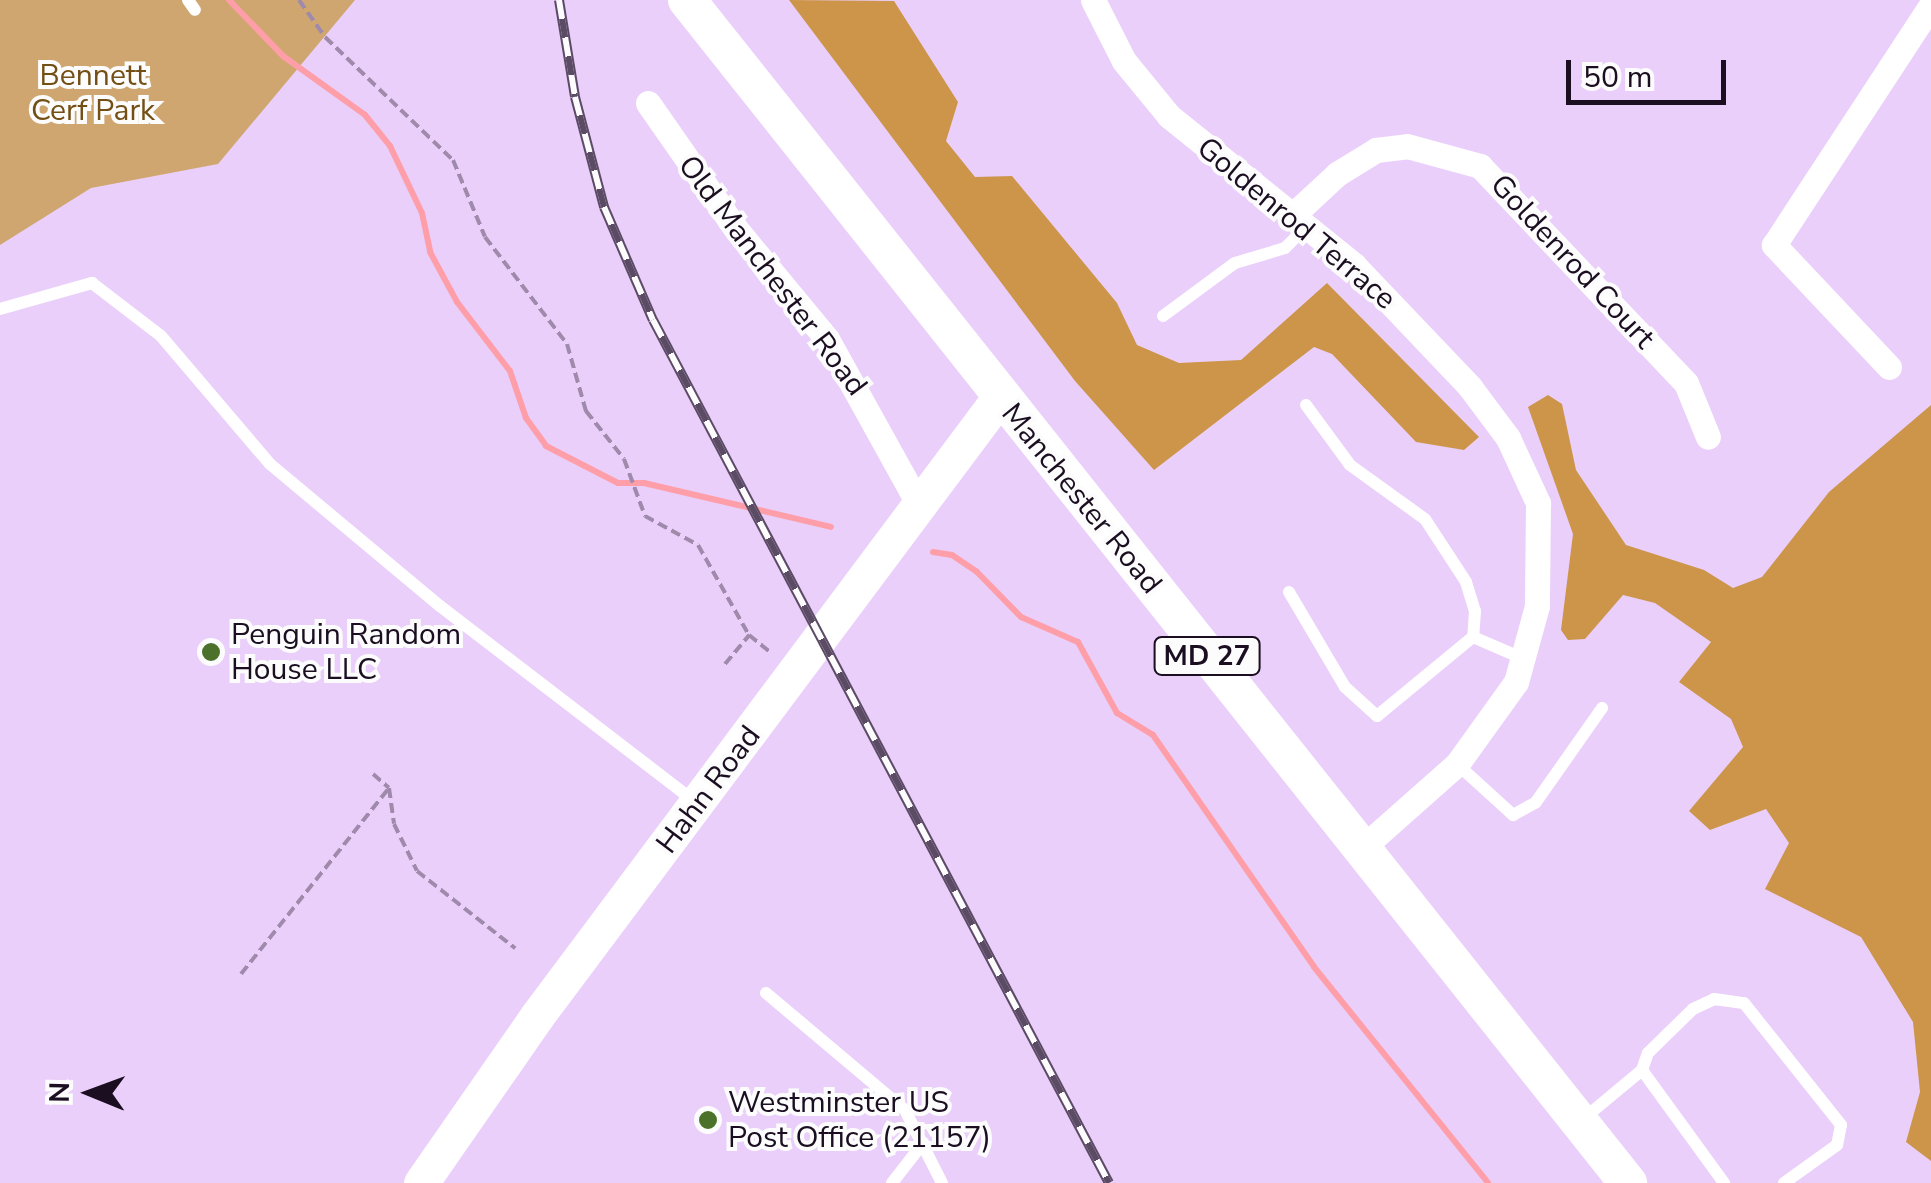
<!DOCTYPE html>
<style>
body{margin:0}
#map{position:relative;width:1931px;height:1183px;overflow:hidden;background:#eacffa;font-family:"Nunito Sans",sans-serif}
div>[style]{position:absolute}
.green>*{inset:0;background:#cfa670}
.forest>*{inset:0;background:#cc9549}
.stream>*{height:6px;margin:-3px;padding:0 3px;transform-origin:3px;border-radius:3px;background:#fe9ea8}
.path>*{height:4px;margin-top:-2px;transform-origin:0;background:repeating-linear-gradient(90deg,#9f8aac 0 10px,transparent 0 15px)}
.lane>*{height:12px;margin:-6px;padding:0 6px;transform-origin:6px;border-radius:6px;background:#fff}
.street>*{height:25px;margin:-12.5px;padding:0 12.5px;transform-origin:12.5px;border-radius:12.5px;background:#fff}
.secondary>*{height:35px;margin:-17.5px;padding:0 17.5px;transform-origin:17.5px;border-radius:17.5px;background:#fff}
.primary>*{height:38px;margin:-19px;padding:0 19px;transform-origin:19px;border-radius:19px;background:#fff}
.rail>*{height:10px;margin-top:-5px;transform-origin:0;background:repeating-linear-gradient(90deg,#fcfcfc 0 19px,#5b4b64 0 38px);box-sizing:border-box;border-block:2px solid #5b4b64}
.dots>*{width:28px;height:28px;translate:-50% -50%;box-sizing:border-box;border:5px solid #fcfcfc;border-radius:50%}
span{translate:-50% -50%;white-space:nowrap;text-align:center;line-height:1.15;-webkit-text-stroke:8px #fcfcfc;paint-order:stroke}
.shield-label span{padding:2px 8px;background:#fcfcfc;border:2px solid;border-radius:8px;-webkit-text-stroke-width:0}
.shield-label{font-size:28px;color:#1a0e20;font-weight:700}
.park-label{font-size:30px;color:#744f15}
.street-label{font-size:30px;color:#1a0e20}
.poi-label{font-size:30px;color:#1a0e20}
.left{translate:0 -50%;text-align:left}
.north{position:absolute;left:40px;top:1043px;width:100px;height:100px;-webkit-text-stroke:8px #fcfcfc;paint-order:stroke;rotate:271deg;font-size:28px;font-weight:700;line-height:40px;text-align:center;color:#1a0e20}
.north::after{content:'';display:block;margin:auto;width:35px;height:45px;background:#1a0e20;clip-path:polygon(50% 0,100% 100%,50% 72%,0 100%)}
.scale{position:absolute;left:1566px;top:60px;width:160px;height:45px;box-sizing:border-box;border:5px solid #1a0e20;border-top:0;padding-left:12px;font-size:30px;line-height:35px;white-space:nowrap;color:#1a0e20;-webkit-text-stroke:8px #fcfcfc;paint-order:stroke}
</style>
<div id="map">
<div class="green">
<div style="clip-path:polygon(0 0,355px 0,218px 164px,91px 188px,0 245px)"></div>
</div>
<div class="forest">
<div style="clip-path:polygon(789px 0,894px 1px,958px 102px,946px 141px,975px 177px,1012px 176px,1117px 303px,1137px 345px,1179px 363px,1241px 360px,1327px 283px,1479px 437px,1464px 450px,1416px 442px,1332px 354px,1314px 347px,1154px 470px,1075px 381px)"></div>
<div style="clip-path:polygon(1548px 395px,1562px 404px,1576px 470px,1626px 545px,1704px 570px,1733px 588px,1762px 577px,1829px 492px,1931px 405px,1931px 1161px,1906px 1142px,1920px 1092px,1913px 1022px,1861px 937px,1765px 889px,1789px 843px,1766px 809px,1710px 830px,1689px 811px,1743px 747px,1731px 719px,1679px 682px,1711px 642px,1655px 603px,1623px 595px,1585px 639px,1568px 640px,1561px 630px,1573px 534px,1528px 407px)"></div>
</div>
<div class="stream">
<div style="left:229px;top:0;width:78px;rotate:46deg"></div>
<div style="left:283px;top:56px;width:101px;rotate:35.7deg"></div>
<div style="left:365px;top:115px;width:40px;rotate:51deg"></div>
<div style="left:390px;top:146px;width:74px;rotate:64.5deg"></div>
<div style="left:422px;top:213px;width:40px;rotate:78deg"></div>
<div style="left:430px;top:252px;width:57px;rotate:61.6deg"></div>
<div style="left:457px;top:302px;width:87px;rotate:52.5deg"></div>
<div style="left:510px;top:371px;width:50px;rotate:71.2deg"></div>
<div style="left:526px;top:418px;width:34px;rotate:54deg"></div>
<div style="left:546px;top:446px;width:81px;rotate:27.2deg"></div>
<div style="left:618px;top:483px;width:26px"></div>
<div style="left:644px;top:483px;width:192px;rotate:13.2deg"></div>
<div style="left:933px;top:552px;width:19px;rotate:9deg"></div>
<div style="left:952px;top:555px;width:30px;rotate:34deg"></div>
<div style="left:977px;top:572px;width:63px;rotate:45.6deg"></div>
<div style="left:1021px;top:617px;width:62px;rotate:23.7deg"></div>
<div style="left:1078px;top:642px;width:81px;rotate:61.2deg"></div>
<div style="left:1117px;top:713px;width:42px;rotate:31.4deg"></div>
<div style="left:1153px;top:735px;width:282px;rotate:55.2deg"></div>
<div style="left:1314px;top:967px;width:277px;rotate:51.1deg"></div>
</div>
<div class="path">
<div style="left:299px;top:0;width:45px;rotate:54.9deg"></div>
<div style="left:325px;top:37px;width:178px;rotate:43.9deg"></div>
<div style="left:453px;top:160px;width:83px;rotate:67.4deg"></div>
<div style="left:485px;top:237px;width:135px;rotate:52.5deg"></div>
<div style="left:567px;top:344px;width:70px;rotate:74.2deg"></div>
<div style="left:586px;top:411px;width:61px;rotate:51.6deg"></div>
<div style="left:624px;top:459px;width:61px;rotate:69.8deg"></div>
<div style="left:645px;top:516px;width:60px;rotate:28.7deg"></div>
<div style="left:698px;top:545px;width:103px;rotate:60.5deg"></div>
<div style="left:749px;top:635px;width:28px;rotate:39deg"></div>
<div style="left:725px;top:664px;width:38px;rotate:-50deg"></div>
<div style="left:373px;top:774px;width:21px;rotate:41deg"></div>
<div style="left:389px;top:788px;width:36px;rotate:82deg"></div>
<div style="left:394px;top:824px;width:52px;rotate:63.9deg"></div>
<div style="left:417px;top:871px;width:125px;rotate:38.2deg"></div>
<div style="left:241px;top:974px;width:238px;rotate:-51.5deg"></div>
</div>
<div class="lane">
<div style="left:188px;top:0;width:12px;rotate:55deg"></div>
<div style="left:0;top:309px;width:96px;rotate:-15.8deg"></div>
<div style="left:92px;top:283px;width:87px;rotate:37.5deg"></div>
<div style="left:161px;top:336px;width:168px;rotate:49.6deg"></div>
<div style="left:270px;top:464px;width:222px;rotate:39.9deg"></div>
<div style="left:440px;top:606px;width:319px;rotate:37.5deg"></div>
<div style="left:1163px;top:316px;width:89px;rotate:-36.4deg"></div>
<div style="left:1235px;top:263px;width:52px;rotate:-16.7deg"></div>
<div style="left:1285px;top:248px;width:31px;rotate:-45deg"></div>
<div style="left:1306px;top:405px;width:74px;rotate:53.7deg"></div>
<div style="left:1350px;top:465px;width:92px;rotate:35.8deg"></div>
<div style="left:1425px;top:519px;width:75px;rotate:56.9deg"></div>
<div style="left:1466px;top:582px;width:30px;rotate:73deg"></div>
<div style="left:1475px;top:611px;width:26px;rotate:94deg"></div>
<div style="left:1289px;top:592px;width:110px;rotate:59.5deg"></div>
<div style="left:1345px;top:687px;width:43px;rotate:42.2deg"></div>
<div style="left:1377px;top:716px;width:124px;rotate:-39.5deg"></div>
<div style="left:1473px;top:637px;width:56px;rotate:23.3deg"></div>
<div style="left:1457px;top:764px;width:76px;rotate:42.3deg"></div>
<div style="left:1513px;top:815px;width:26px;rotate:-29deg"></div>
<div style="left:1536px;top:802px;width:115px;rotate:-54.9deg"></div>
<div style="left:766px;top:993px;width:182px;rotate:40.1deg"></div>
<div style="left:905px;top:1110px;width:82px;rotate:63.1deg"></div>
<div style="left:1642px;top:1070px;width:18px;rotate:-71deg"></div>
<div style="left:1648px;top:1053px;width:63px;rotate:-44.4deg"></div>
<div style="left:1693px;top:1009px;width:23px;rotate:-25deg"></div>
<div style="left:1714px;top:999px;width:30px;rotate:8deg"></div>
<div style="left:1744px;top:1003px;width:156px;rotate:51.5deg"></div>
<div style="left:1841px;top:1125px;width:20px;rotate:101deg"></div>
<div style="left:1837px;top:1145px;width:65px;rotate:144.4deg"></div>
<div style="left:1582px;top:1120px;width:78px;rotate:-39.8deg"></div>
<div style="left:1642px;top:1070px;width:140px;rotate:54deg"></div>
<div style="left:892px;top:1183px;width:51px;rotate:-52.2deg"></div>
</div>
<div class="street">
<div style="left:1093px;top:0;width:68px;rotate:63.1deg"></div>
<div style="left:1124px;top:61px;width:71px;rotate:50.7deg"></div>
<div style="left:1169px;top:116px;width:238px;rotate:38.8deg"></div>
<div style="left:1354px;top:265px;width:168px;rotate:46.4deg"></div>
<div style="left:1470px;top:387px;width:64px;rotate:53.3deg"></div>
<div style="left:1508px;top:438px;width:72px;rotate:65.2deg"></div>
<div style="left:1538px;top:503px;width:103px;rotate:90.6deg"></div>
<div style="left:1537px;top:606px;width:79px;rotate:105.4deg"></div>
<div style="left:1516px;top:682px;width:101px;rotate:125.7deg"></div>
<div style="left:1457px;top:764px;width:128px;rotate:138.5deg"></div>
<div style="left:648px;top:103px;width:154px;rotate:55.1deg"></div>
<div style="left:736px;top:229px;width:143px;rotate:50.4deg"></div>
<div style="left:827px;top:339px;width:190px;rotate:61deg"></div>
<div style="left:1294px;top:214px;width:59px;rotate:-42.9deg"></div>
<div style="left:1337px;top:174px;width:46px;rotate:-31.6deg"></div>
<div style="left:1376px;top:150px;width:31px;rotate:-7deg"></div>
<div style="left:1407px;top:146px;width:76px;rotate:15.3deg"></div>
<div style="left:1480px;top:166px;width:299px;rotate:46.5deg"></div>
<div style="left:1686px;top:383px;width:58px;rotate:67.8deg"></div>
<div style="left:1889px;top:367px;width:168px;rotate:-133.3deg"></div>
<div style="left:1774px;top:245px;width:287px;rotate:-56.8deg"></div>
</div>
<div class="secondary">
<div style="left:421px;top:1183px;width:203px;rotate:-55.2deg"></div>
<div style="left:537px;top:1016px;width:772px;rotate:-53.22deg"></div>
</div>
<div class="primary">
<div style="left:687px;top:0;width:1512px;rotate:51.5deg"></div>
</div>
<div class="rail">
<div style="left:559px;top:0;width:98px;rotate:80.6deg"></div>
<div style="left:575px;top:97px;width:114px;rotate:75.2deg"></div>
<div style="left:604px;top:207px;width:123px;rotate:66.6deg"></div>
<div style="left:653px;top:320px;width:976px;rotate:62.15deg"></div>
</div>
<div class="dots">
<div style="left:211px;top:652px;background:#4b712b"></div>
<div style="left:708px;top:1120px;background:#4b712b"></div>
</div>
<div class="shield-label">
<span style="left:1207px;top:656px">MD 27</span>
</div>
<div class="park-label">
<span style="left:93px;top:93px">Bennett<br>Cerf Park</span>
</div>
<div class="street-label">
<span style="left:1296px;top:224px;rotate:40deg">Goldenrod Terrace</span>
<span style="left:1572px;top:262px;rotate:47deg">Goldenrod Court</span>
<span style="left:772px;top:276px;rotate:53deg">Old Manchester Road</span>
<span style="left:1081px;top:499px;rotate:51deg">Manchester Road</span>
<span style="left:709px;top:790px;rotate:-53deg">Hahn Road</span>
</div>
<div class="poi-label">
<span class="left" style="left:231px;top:652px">Penguin Random<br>House LLC</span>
<span class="left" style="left:728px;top:1120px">Westminster US<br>Post Office (21157)</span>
</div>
<div class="north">N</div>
<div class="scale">50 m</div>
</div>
